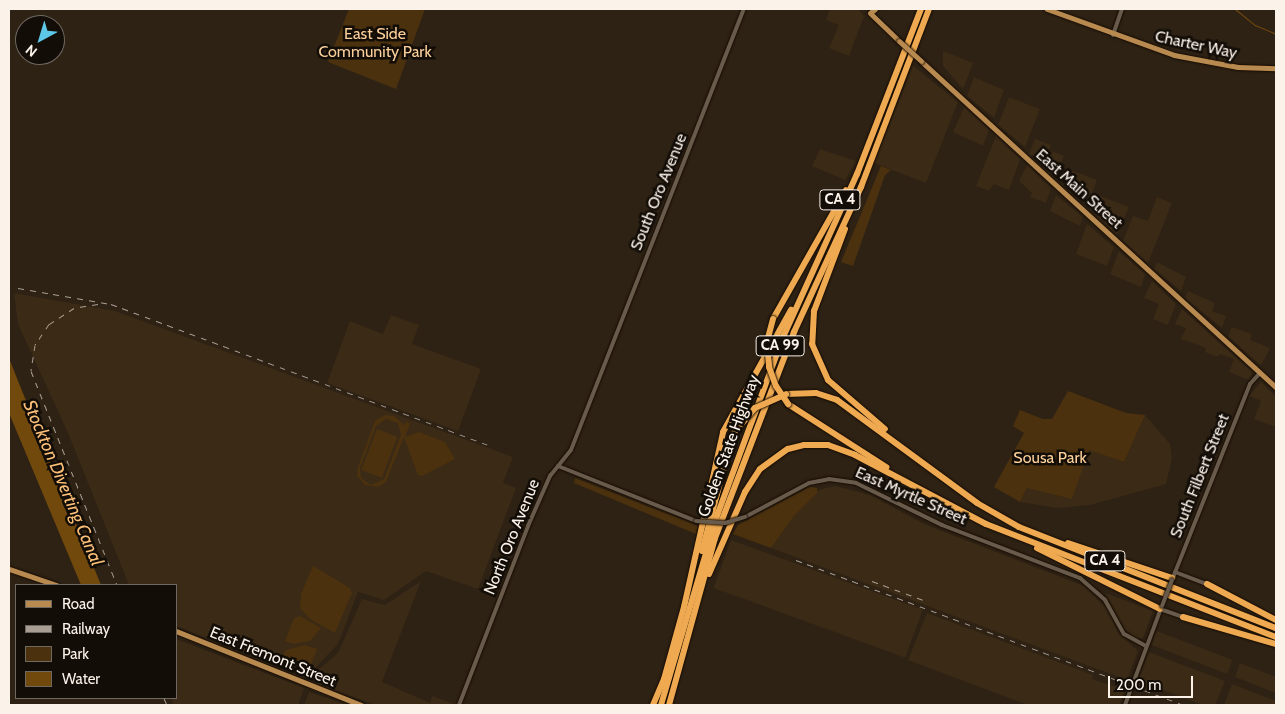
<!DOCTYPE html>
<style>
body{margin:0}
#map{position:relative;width:1285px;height:714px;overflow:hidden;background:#2e2214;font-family:Cabin,sans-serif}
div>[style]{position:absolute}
.built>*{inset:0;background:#3a2a16;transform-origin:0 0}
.green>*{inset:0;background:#4b310e;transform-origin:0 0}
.water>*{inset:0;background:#72490d}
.stream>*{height:1px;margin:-0.5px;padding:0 0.5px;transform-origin:0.5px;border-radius:0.5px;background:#72490d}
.roads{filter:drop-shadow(0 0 1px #160b01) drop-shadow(0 0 1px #160b01)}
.minor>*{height:4px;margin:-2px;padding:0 2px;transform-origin:2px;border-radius:2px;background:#695b4b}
.major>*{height:5px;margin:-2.5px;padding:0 2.5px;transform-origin:2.5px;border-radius:2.5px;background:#b98a4f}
.highway>*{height:6px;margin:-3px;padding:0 3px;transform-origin:3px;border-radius:3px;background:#efaa51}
.rail>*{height:1px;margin-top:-0.5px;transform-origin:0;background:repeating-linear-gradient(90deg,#a89e93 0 6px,transparent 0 12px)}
.bridges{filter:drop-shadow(0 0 1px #160b01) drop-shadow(0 0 1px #160b01)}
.minor-bridge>*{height:4px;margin:-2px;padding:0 2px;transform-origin:2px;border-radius:2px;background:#695b4b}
.major-bridge>*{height:5px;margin:-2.5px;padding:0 2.5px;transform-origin:2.5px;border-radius:2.5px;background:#b98a4f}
.highway-bridge>*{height:6px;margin:-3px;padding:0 3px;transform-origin:3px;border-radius:3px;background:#efaa51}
span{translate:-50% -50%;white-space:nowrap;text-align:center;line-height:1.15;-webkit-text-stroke:5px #120d07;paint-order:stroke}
.shield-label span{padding:1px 4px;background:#120d07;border:1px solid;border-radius:4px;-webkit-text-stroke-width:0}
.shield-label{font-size:15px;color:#fbf2e9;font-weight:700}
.park-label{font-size:16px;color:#fdd09b}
.street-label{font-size:16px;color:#fbf2e9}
.water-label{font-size:18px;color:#fdc078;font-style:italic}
.frame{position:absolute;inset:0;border:10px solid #fbf2e9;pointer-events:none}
.legend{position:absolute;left:15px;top:584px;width:162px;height:115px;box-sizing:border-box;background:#120d07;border:1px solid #6f6961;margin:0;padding:6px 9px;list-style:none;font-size:15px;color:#fbf2e9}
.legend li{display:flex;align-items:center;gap:10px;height:25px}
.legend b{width:25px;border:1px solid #6f6961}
.north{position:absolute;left:15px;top:15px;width:50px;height:50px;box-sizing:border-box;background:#120d07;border:1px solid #6f6961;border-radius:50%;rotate:219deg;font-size:14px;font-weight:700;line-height:20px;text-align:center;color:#fbf2e9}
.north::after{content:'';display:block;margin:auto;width:18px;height:22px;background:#5cc7e7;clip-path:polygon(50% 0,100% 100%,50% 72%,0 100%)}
.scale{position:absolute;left:1108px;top:676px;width:85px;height:22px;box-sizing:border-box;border:2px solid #fbf2e9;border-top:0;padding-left:6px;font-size:15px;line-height:18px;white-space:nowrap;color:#fbf2e9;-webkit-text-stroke:4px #120d07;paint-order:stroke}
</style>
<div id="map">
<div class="built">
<div style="clip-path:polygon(830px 9px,858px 9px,864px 16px,849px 56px,829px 48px,839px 25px,826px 20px)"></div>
<div style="clip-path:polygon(943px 51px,973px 63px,963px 89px,943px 66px)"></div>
<div style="clip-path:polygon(913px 66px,958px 102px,926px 183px,874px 163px)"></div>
<div style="clip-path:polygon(974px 77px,1004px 90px,994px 118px,967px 96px)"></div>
<div style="clip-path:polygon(1009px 97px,1040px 109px,1025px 147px,998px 125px)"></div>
<div style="clip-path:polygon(964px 107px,989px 130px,983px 146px,953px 132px)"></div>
<div style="clip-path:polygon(996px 136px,1020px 159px,1009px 190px,994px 184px,989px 191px,976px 186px)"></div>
<div style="clip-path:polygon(1035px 139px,1051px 145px,1049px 150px,1064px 156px,1056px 176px,1029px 154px)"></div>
<div style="clip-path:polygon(820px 149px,856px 161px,845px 180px,812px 166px)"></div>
<div style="clip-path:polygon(1027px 165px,1051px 188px,1046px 203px,1030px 197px,1032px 193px,1019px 181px)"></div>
<div style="clip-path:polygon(1066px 168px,1097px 180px,1088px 205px,1061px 183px)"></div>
<div style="clip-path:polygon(1056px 195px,1083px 217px,1080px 226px,1050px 211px)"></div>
<div style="clip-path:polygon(1098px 195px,1129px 207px,1117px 235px,1092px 212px)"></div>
<div style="clip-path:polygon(1157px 197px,1172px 203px,1148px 263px,1123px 241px,1133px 216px,1148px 221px)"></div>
<div style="clip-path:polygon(1087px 224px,1114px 247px,1107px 266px,1076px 254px)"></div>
<div style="clip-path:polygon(1119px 251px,1145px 274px,1141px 287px,1110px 274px)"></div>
<div style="clip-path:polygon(1157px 262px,1186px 277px,1181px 291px,1154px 269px)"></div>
<div style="clip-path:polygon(1152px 281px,1176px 304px,1168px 325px,1153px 319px,1159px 304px,1144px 298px)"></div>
<div style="clip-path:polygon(1188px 291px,1215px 303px,1212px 311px,1226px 316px,1222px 328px,1185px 298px)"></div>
<div style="clip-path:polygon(14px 293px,115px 311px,513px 457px,503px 483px,516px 488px,478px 589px,426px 571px,384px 600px,358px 592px,338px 644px,306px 678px,176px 626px,176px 585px,129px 585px,68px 433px,18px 324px)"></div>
<div style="clip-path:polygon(1182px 309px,1252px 372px,1249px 380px,1229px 372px,1234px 359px,1220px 354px,1218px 357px,1205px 352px,1206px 348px,1181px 339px,1186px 328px,1175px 324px)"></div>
<div style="clip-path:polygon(391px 315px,419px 325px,412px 344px,481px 369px,458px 431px,327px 383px,350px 321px,383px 334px)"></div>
<div style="clip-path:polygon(1232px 327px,1252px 334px,1250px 340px,1270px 348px,1262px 364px,1259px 364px,1228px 336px)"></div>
<div style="clip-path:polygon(1261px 382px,1276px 397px,1276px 427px,1254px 419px,1261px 401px,1249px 396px)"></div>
<div style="clip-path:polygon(1145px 415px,1170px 444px,1172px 459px,1166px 484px,1090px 505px,1057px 508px,1020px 502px,1027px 488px,1090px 450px,1124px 462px)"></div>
<div style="clip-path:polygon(835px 486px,870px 495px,924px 524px,1084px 586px,1106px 608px,1119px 634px,1138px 651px,1127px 680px,771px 548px,794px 516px,818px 490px)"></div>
<div style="left:731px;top:540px;width:204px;height:51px;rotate:20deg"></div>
<div style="clip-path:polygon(421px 581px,382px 682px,430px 703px,432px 696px,457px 705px,376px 705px,317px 684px,319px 669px,338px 653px,362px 599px,385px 605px)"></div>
<div style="clip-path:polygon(1105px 593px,1153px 611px,1143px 638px,1137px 639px,1125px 629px)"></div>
<div style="clip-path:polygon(927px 613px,1093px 675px,1092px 679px,1125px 690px,1119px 705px,1028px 705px,908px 660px)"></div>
<div style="left:1157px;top:631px;width:81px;height:15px;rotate:21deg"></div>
<div style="clip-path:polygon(176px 639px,304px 688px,298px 705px,174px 705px,171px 698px,176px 698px)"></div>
<div style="clip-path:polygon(1149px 652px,1225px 681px,1215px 705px,1203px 705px,1138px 681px)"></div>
<div style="clip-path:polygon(1240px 663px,1276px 677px,1276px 693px,1235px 677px)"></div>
<div style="clip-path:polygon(1232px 684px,1276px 701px,1276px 705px,1224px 705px)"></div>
<div style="clip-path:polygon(309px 692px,348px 705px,304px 705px)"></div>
</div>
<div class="green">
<div style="clip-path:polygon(349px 9px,425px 9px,396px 89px,328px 62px)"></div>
<div style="clip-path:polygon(881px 166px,891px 170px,885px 175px,853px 266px,841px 262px)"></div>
<div style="clip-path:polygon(1068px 391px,1126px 413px,1145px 415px,1124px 462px,1089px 450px,1072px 499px,1027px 488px,1020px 502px,994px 487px,1024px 433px,1013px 426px,1020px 410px,1043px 419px,1052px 419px)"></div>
<div style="clip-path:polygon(evenodd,385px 415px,394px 416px,404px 425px,406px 422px,410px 423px,405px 437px,419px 432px,445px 442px,455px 459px,422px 476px,418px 475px,404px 437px,386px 482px,378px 487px,365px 485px,357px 476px,358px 467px,375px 421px,385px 415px,386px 419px,398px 423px,401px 435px,384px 479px,371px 485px,361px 478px,360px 468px,376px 426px,386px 419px)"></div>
<div style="left:377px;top:429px;width:22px;height:44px;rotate:21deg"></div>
<div style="clip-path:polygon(575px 478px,698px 526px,696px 534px,574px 483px)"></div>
<div style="clip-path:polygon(810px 487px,817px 488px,817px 493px,794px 516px,771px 548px,733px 534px,738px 525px)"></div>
<div style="clip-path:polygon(313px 566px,350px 588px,352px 593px,335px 633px,310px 619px,300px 608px,301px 594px)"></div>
<div style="clip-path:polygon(300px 616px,321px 628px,310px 641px,293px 644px,285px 641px,294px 618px)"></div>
<div style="clip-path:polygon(305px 645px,317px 649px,308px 672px,304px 674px,277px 663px,286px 650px)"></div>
</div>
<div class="water">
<div style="clip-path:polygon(9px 358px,18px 381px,101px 585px,81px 585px,9px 413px)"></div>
</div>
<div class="stream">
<div style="left:1235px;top:9px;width:26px;rotate:39deg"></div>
<div style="left:1255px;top:25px;width:23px;rotate:23deg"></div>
</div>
<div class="roads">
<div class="minor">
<div style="left:1113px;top:35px;width:28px;rotate:-71deg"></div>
<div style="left:558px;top:466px;width:149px;rotate:21.7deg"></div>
<div style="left:745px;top:517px;width:72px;rotate:-28deg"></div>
<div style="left:809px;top:483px;width:20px;rotate:-11deg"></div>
<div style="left:829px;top:479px;width:27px;rotate:8deg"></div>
<div style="left:856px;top:483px;width:96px;rotate:26deg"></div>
<div style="left:942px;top:525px;width:148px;rotate:21deg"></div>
<div style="left:1080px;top:578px;width:33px;rotate:41deg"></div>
<div style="left:1105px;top:600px;width:39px;rotate:61deg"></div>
<div style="left:1124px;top:634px;width:25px;rotate:29deg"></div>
<div style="left:1175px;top:572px;width:34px;rotate:21deg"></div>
<div style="left:1172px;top:580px;width:211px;rotate:-68.3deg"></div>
<div style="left:1250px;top:384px;width:15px;rotate:-48deg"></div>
<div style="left:1160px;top:609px;width:24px;rotate:19deg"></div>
<div style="left:459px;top:705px;width:192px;rotate:-68.9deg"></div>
<div style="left:528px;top:526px;width:55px;rotate:-66.3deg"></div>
<div style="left:550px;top:476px;width:33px;rotate:-51deg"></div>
<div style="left:571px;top:450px;width:474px;rotate:-68.6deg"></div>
<div style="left:1125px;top:705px;width:103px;rotate:-69.6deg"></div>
</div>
<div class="major">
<div style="left:875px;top:9px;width:6px;rotate:141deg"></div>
<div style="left:870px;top:13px;width:40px;rotate:44deg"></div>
<div style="left:1047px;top:9px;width:135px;rotate:19.9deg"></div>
<div style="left:1174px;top:55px;width:65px;rotate:10.6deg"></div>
<div style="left:1238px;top:67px;width:38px;rotate:2deg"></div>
<div style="left:921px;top:61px;width:483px;rotate:42.6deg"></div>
<div style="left:9px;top:569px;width:50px;rotate:18.8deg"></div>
<div style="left:176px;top:631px;width:199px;rotate:21.8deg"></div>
</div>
<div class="highway">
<div style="left:845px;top:229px;width:88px;rotate:110.7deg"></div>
<div style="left:814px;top:311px;width:33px;rotate:93deg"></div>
<div style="left:812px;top:344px;width:39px;rotate:66deg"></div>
<div style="left:828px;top:380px;width:75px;rotate:40.7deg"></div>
<div style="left:773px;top:319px;width:148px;rotate:-60.5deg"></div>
<div style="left:786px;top:394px;width:30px;rotate:-2deg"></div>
<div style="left:816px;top:393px;width:22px;rotate:18deg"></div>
<div style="left:837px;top:400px;width:174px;rotate:36.3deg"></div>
<div style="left:977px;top:503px;width:48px;rotate:29.7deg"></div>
<div style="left:1019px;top:527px;width:276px;rotate:21.5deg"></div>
<div style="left:788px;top:404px;width:117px;rotate:32.7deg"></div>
<div style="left:1068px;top:543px;width:110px;rotate:18.6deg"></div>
<div style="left:1037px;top:548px;width:137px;rotate:26.4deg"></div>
<div style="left:702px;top:551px;width:121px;rotate:-75.2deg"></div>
<div style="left:709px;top:574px;width:90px;rotate:-66.3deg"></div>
<div style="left:745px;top:492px;width:27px;rotate:-57deg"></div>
<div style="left:760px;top:469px;width:34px;rotate:-36deg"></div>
<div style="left:788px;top:449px;width:16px;rotate:-14deg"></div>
<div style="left:804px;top:445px;width:24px"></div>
<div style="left:828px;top:445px;width:29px;rotate:20deg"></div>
<div style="left:855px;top:455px;width:148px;rotate:27.8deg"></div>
<div style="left:986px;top:524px;width:311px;rotate:21.3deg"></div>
<div style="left:1207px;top:584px;width:78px;rotate:27.6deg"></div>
<div style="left:1183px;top:617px;width:97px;rotate:16.2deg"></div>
<div style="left:653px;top:705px;width:28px;rotate:-67deg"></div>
<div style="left:664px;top:679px;width:75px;rotate:-74.5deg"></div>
<div style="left:684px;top:607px;width:179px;rotate:-77.4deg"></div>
<div style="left:723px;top:432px;width:140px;rotate:-60.9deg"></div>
<div style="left:661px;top:705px;width:200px;rotate:-73.5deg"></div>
<div style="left:718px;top:513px;width:190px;rotate:-69.7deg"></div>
<div style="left:784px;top:335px;width:177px;rotate:-65.6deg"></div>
<div style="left:857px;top:174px;width:177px;rotate:-68.8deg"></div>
<div style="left:669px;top:705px;width:173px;rotate:-74.6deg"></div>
<div style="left:715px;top:538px;width:221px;rotate:-69deg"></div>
<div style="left:794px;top:332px;width:160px;rotate:-65.2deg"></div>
<div style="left:861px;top:187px;width:191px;rotate:-69.1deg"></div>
</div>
</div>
<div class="rail">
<div style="left:18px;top:288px;width:94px;rotate:9.8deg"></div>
<div style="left:111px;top:304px;width:403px;rotate:20.5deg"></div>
<div style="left:98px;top:304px;width:24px;rotate:171deg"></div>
<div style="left:74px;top:308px;width:30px;rotate:147deg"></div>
<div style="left:49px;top:324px;width:25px;rotate:124deg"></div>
<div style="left:35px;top:345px;width:26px;rotate:99deg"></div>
<div style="left:31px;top:371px;width:231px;rotate:68.1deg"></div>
<div style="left:796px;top:560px;width:413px;rotate:20.5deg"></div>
<div style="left:872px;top:581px;width:54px;rotate:20.4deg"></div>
<div style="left:164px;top:698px;width:8px;rotate:67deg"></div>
</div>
<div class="bridges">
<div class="minor-bridge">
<div style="left:696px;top:521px;width:29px;rotate:4deg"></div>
<div style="left:725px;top:523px;width:21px;rotate:-17deg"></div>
<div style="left:1162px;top:606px;width:28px;rotate:-69deg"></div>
</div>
<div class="major-bridge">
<div style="left:899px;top:41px;width:30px;rotate:42deg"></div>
</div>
<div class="highway-bridge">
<div style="left:773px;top:319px;width:24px;rotate:105deg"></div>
<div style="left:767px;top:342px;width:25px;rotate:85deg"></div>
<div style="left:769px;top:367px;width:20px;rotate:70deg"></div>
<div style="left:776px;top:386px;width:22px;rotate:56deg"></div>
<div style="left:733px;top:434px;width:34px;rotate:-50deg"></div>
<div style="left:755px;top:408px;width:34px;rotate:-24deg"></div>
</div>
</div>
<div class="shield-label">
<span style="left:840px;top:200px">CA 4</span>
<span style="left:780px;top:346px">CA 99</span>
<span style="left:1105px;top:561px">CA 4</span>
</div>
<div class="park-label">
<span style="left:375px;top:43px">East Side<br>Community Park</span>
<span style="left:1050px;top:458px">Sousa Park</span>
</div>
<div class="street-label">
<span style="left:1196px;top:45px;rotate:12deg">Charter Way</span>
<span style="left:1079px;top:189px;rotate:42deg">East Main Street</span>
<span style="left:659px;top:192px;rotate:-68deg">South Oro Avenue</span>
<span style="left:729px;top:446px;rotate:-70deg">Golden State Highway</span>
<span style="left:1200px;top:476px;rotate:-68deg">South Filbert Street</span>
<span style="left:911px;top:496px;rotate:24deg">East Myrtle Street</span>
<span style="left:512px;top:537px;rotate:-68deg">North Oro Avenue</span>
<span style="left:273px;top:657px;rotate:22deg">East Fremont Street</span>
</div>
<div class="water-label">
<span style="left:63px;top:483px;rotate:67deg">Stockton Diverting Canal</span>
</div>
<div class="frame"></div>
<ul class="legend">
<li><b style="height:6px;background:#b98a4f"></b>Road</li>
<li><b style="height:6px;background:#a89e93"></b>Railway</li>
<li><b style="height:14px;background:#4b310e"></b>Park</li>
<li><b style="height:14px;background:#72490d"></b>Water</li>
</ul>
<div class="north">N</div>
<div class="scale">200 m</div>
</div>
